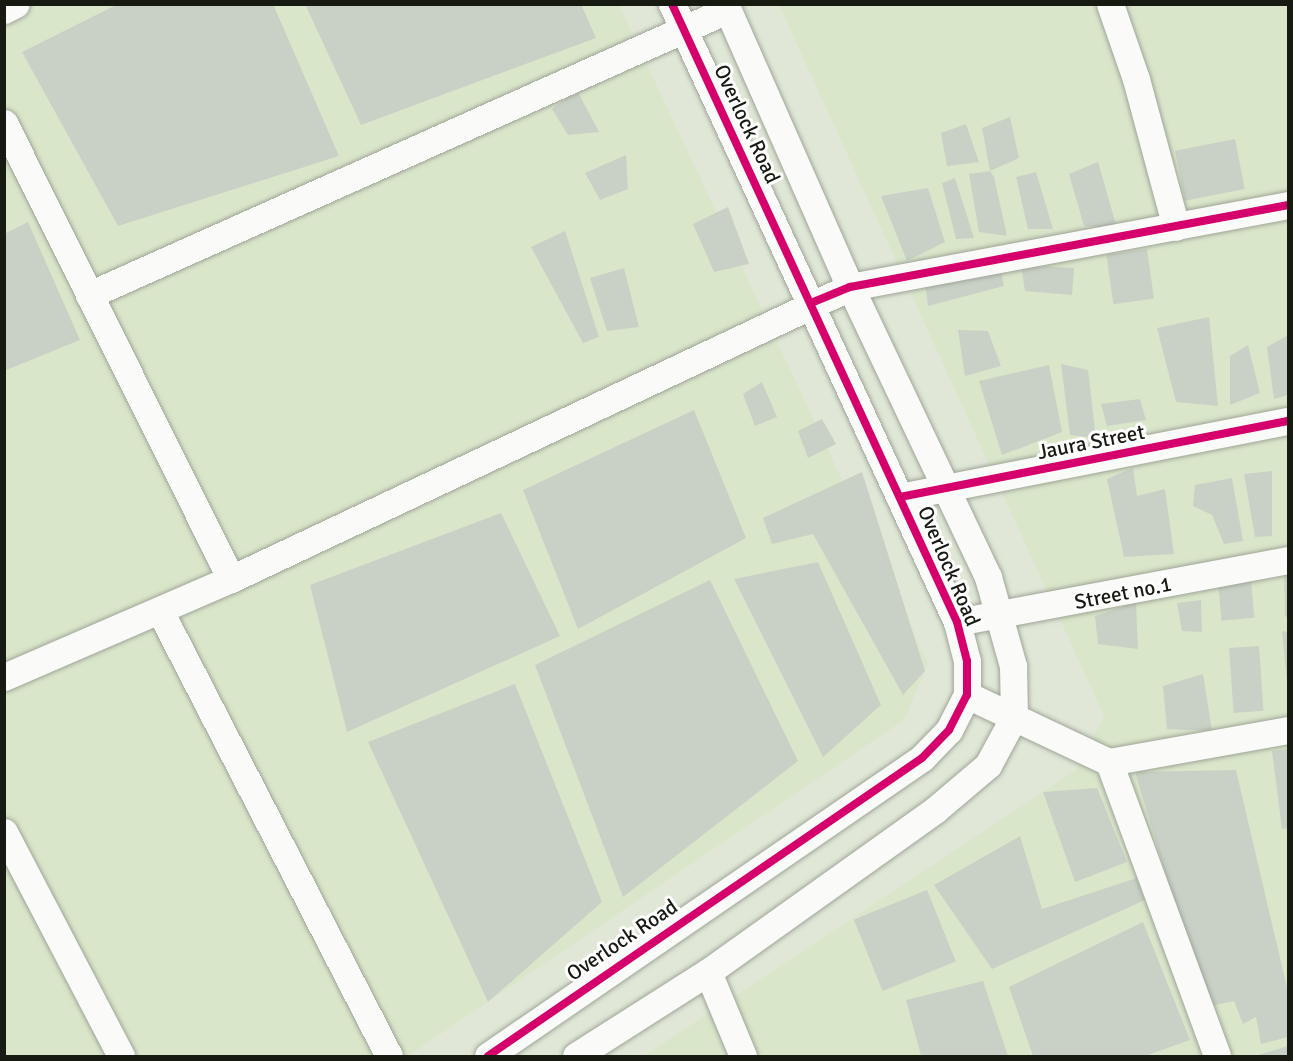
<!DOCTYPE html>
<style>
body{margin:0}
#map{position:relative;width:1293px;height:1061px;overflow:hidden;background:#e0e7d7;font-family:Signika,sans-serif}
div>[style]{position:absolute}
.built>*{inset:0;background:#dae6ca}
.building>*{inset:0;background:#c9d1c6;transform-origin:0 0}
.roads{filter:drop-shadow(0 0 2px #9fa598) drop-shadow(0 0 2px #9fa598)}
.minor>*{height:27px;margin:-13.5px;padding:0 13.5px;transform-origin:13.5px;border-radius:13.5px;background:#fafbf9}
.cycleway>*{height:8px;margin:-4px;padding:0 4px;transform-origin:4px;border-radius:4px;background:#d6006c}
span{translate:-50% -50%;white-space:nowrap;text-align:center;line-height:1.15;-webkit-text-stroke:6px #fff;paint-order:stroke}
.street-label{font-size:21px;color:#161a10}
.frame{position:absolute;inset:0;border:6px solid #161a10;pointer-events:none}
</style>
<div id="map">
<div class="built">
<div style="clip-path:polygon(5px 5px,619px 5px,928px 663px,904px 720px,408px 1056px,5px 1056px)"></div>
<div style="clip-path:polygon(779px 5px,1288px 5px,1288px 1056px,644px 1056px,1076px 770px,1104px 716px)"></div>
</div>
<div class="building">
<div style="clip-path:polygon(118px 4px,273px 4px,339px 156px,118px 226px,22px 52px)"></div>
<div style="clip-path:polygon(305px 4px,581px 4px,596px 38px,361px 125px)"></div>
<div style="clip-path:polygon(577px 90px,599px 132px,568px 135px,552px 109px)"></div>
<div style="clip-path:polygon(1010px 117px,1019px 158px,990px 171px,982px 128px)"></div>
<div style="clip-path:polygon(966px 124px,979px 162px,947px 166px,941px 133px)"></div>
<div style="left:1235px;top:139px;width:51px;height:61px;rotate:79deg"></div>
<div style="clip-path:polygon(626px 155px,628px 189px,600px 200px,585px 173px)"></div>
<div style="clip-path:polygon(1098px 162px,1117px 228px,1084px 226px,1069px 174px)"></div>
<div style="clip-path:polygon(990px 171px,994px 177px,1007px 236px,979px 232px,969px 174px)"></div>
<div style="clip-path:polygon(1036px 172px,1053px 229px,1028px 229px,1016px 177px)"></div>
<div style="clip-path:polygon(955px 178px,974px 238px,956px 239px,942px 183px)"></div>
<div style="clip-path:polygon(928px 188px,945px 242px,907px 261px,881px 196px)"></div>
<div style="clip-path:polygon(728px 207px,749px 264px,714px 272px,693px 224px)"></div>
<div style="clip-path:polygon(28px 222px,80px 340px,4px 371px,4px 234px)"></div>
<div style="clip-path:polygon(565px 231px,599px 337px,583px 343px,531px 247px)"></div>
<div style="left:1147px;top:249px;width:50px;height:41px;rotate:82deg"></div>
<div style="clip-path:polygon(1021px 265px,1074px 268px,1072px 295px,1025px 291px)"></div>
<div style="clip-path:polygon(624px 268px,639px 327px,607px 331px,590px 278px)"></div>
<div style="clip-path:polygon(1001px 270px,1004px 286px,928px 306px,925px 281px)"></div>
<div style="clip-path:polygon(1209px 317px,1218px 406px,1176px 402px,1157px 328px)"></div>
<div style="clip-path:polygon(958px 330px,988px 331px,1001px 366px,965px 376px)"></div>
<div style="clip-path:polygon(1288px 335px,1288px 395px,1274px 399px,1267px 347px)"></div>
<div style="clip-path:polygon(1248px 345px,1260px 393px,1230px 405px,1230px 356px)"></div>
<div style="clip-path:polygon(1061px 364px,1088px 370px,1096px 438px,1070px 435px)"></div>
<div style="clip-path:polygon(1049px 365px,1062px 432px,1002px 455px,979px 381px)"></div>
<div style="clip-path:polygon(762px 382px,777px 417px,755px 426px,743px 394px)"></div>
<div style="clip-path:polygon(1140px 399px,1146px 420px,1107px 426px,1101px 404px)"></div>
<div style="clip-path:polygon(694px 410px,746px 538px,578px 629px,523px 490px)"></div>
<div style="clip-path:polygon(822px 419px,836px 444px,808px 458px,798px 431px)"></div>
<div style="clip-path:polygon(1133px 468px,1137px 496px,1165px 489px,1174px 554px,1124px 557px,1107px 479px)"></div>
<div style="clip-path:polygon(1272px 471px,1272px 536px,1255px 537px,1244px 474px)"></div>
<div style="clip-path:polygon(862px 472px,925px 671px,903px 695px,813px 534px,772px 544px,763px 518px)"></div>
<div style="clip-path:polygon(1232px 478px,1243px 541px,1224px 544px,1212px 515px,1193px 506px,1195px 485px)"></div>
<div style="clip-path:polygon(501px 513px,560px 636px,347px 732px,310px 585px)"></div>
<div style="clip-path:polygon(818px 562px,881px 705px,823px 757px,734px 579px)"></div>
<div style="clip-path:polygon(1284px 570px,1288px 570px,1288px 616px,1285px 617px)"></div>
<div style="clip-path:polygon(710px 580px,798px 761px,623px 897px,535px 665px)"></div>
<div style="left:1251px;top:580px;width:38px;height:33px;rotate:85deg"></div>
<div style="clip-path:polygon(1201px 600px,1202px 632px,1182px 631px,1177px 603px)"></div>
<div style="clip-path:polygon(1136px 603px,1138px 649px,1098px 644px,1095px 616px)"></div>
<div style="clip-path:polygon(1282px 631px,1288px 632px,1288px 682px,1287px 682px)"></div>
<div style="left:1259px;top:646px;width:65px;height:30px;rotate:86deg"></div>
<div style="clip-path:polygon(1203px 674px,1212px 731px,1167px 729px,1163px 686px)"></div>
<div style="clip-path:polygon(515px 684px,602px 902px,488px 1002px,368px 742px)"></div>
<div style="clip-path:polygon(1288px 749px,1288px 828px,1282px 829px,1272px 751px)"></div>
<div style="clip-path:polygon(1236px 770px,1288px 992px,1288px 1037px,1261px 1044px,1256px 1017px,1243px 1024px,1234px 1001px,1206px 1007px,1135px 772px)"></div>
<div style="clip-path:polygon(1097px 788px,1127px 862px,1075px 882px,1043px 792px)"></div>
<div style="clip-path:polygon(1020px 836px,1042px 909px,1137px 878px,1145px 900px,992px 969px,934px 885px)"></div>
<div style="left:927px;top:890px;width:77px;height:79px;rotate:68deg"></div>
<div style="clip-path:polygon(1143px 922px,1190px 1040px,1145px 1056px,1033px 1056px,1009px 987px)"></div>
<div style="clip-path:polygon(983px 981px,1008px 1056px,921px 1056px,906px 1000px)"></div>
<div style="clip-path:polygon(1288px 1046px,1288px 1056px,1255px 1056px)"></div>
</div>
<div class="roads">
<div class="minor">
<div style="left:1110px;top:4px;width:79px;rotate:70.9deg"></div>
<div style="left:1136px;top:79px;width:153px;rotate:74.9deg"></div>
<div style="left:4px;top:10px;width:13px;rotate:-27deg"></div>
<div style="left:4px;top:123px;width:509px;rotate:63.54deg"></div>
<div style="left:89px;top:295px;width:699px;rotate:-24.07deg"></div>
<div style="left:900px;top:497px;width:395px;rotate:-11.1deg"></div>
<div style="left:160px;top:611px;width:500px;rotate:62.77deg"></div>
<div style="left:957px;top:622px;width:337px;rotate:-10.6deg"></div>
<div style="left:4px;top:677px;width:247px;rotate:-23.4deg"></div>
<div style="left:231px;top:579px;width:684px;rotate:-25.25deg"></div>
<div style="left:850px;top:287px;width:446px;rotate:-10.6deg"></div>
<div style="left:967px;top:695px;width:157px;rotate:25.3deg"></div>
<div style="left:1109px;top:762px;width:182px;rotate:-10.1deg"></div>
<div style="left:1109px;top:762px;width:313px;rotate:69.8deg"></div>
<div style="left:4px;top:832px;width:253px;rotate:62.4deg"></div>
<div style="left:708px;top:972px;width:91px;rotate:67.4deg"></div>
<div style="left:488px;top:1056px;width:526px;rotate:-34.47deg"></div>
<div style="left:922px;top:758px;width:39px;rotate:-46deg"></div>
<div style="left:949px;top:730px;width:39px;rotate:-63deg"></div>
<div style="left:967px;top:695px;width:34px;rotate:-90deg"></div>
<div style="left:967px;top:661px;width:40px;rotate:-104.4deg"></div>
<div style="left:957px;top:622px;width:681px;rotate:-114.76deg"></div>
<div style="left:576px;top:1056px;width:156px;rotate:-32.5deg"></div>
<div style="left:708px;top:972px;width:279px;rotate:-35.5deg"></div>
<div style="left:935px;top:810px;width:70px;rotate:-40.3deg"></div>
<div style="left:988px;top:765px;width:55px;rotate:-61.6deg"></div>
<div style="left:1014px;top:717px;width:51px;rotate:-91.1deg"></div>
<div style="left:1013px;top:666px;width:92px;rotate:-105.7deg"></div>
<div style="left:988px;top:577px;width:321px;rotate:-115.4deg"></div>
<div style="left:850px;top:287px;width:309px;rotate:-113.8deg"></div>
</div>
</div>
<div class="cycleway">
<div style="left:811px;top:303px;width:42px;rotate:-22.3deg"></div>
<div style="left:850px;top:287px;width:446px;rotate:-10.6deg"></div>
<div style="left:900px;top:497px;width:395px;rotate:-11.1deg"></div>
<div style="left:488px;top:1056px;width:526px;rotate:-34.47deg"></div>
<div style="left:922px;top:758px;width:39px;rotate:-46deg"></div>
<div style="left:949px;top:730px;width:39px;rotate:-63deg"></div>
<div style="left:967px;top:695px;width:34px;rotate:-90deg"></div>
<div style="left:967px;top:661px;width:40px;rotate:-104.4deg"></div>
<div style="left:957px;top:622px;width:681px;rotate:-114.76deg"></div>
</div>
<div class="street-label">
<span style="left:747px;top:124px;rotate:65deg">Overlock Road</span>
<span style="left:1091px;top:442px;rotate:-11deg">Jaura Street</span>
<span style="left:949px;top:566px;rotate:67deg">Overlock Road</span>
<span style="left:1123px;top:593px;rotate:-11deg">Street no.1</span>
<span style="left:622px;top:940px;rotate:-34deg">Overlock Road</span>
</div>
<div class="frame"></div>
</div>
